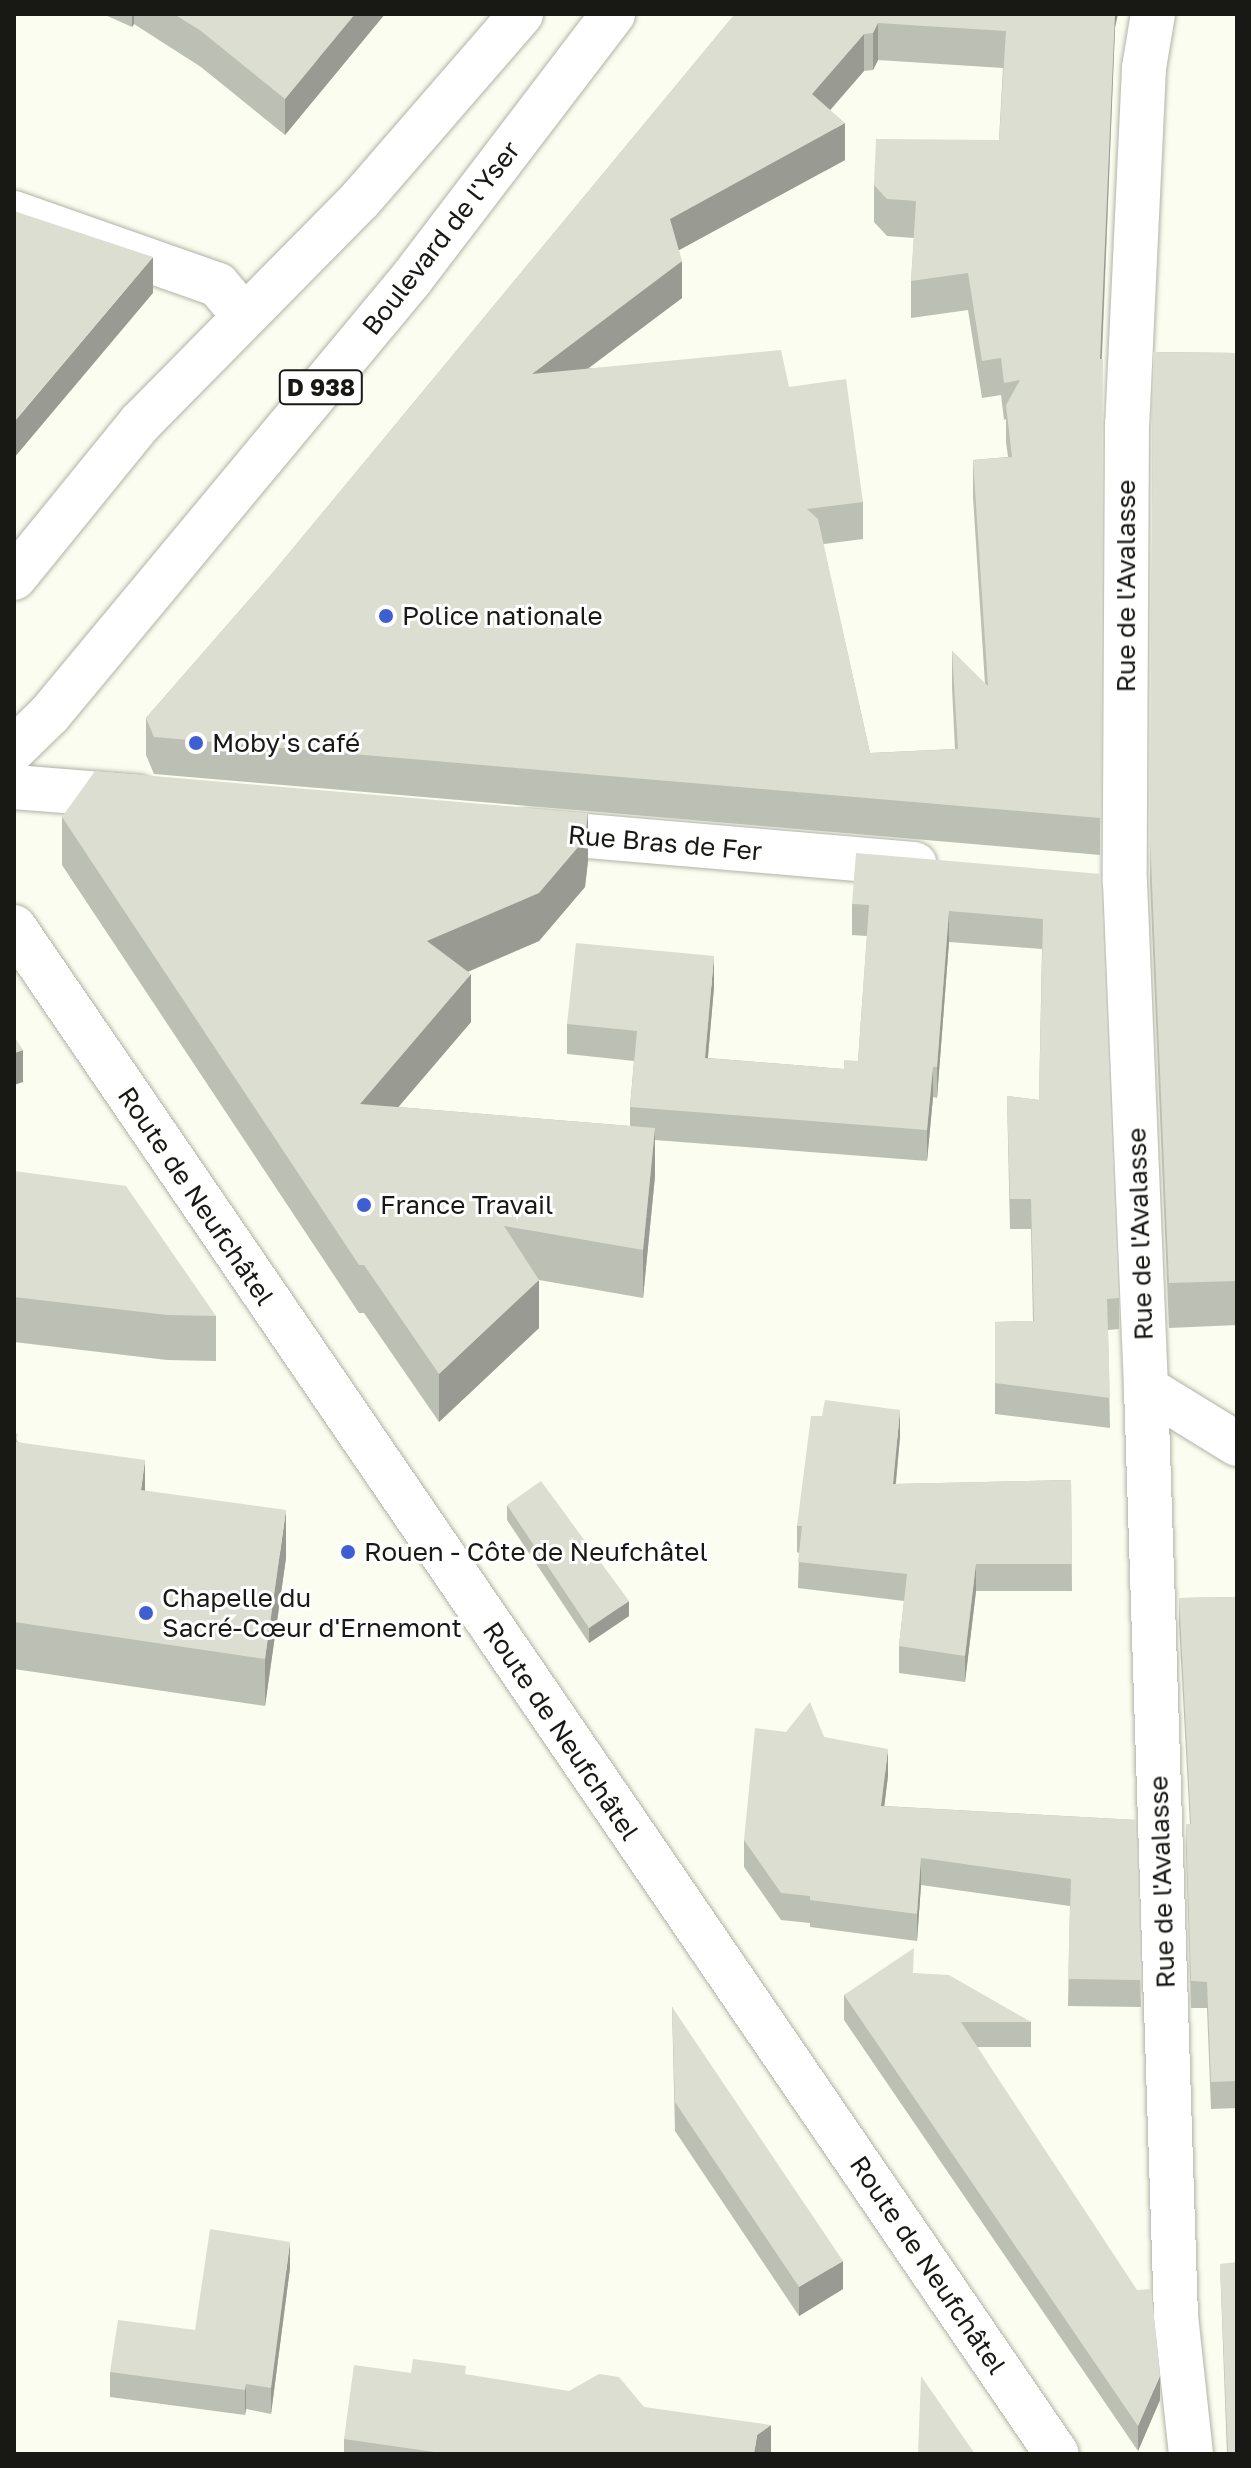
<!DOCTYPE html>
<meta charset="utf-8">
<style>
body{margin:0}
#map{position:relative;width:1251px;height:2468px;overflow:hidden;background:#fafdef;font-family:"Golos Text",sans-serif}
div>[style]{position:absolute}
.roads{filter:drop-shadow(0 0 2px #b0b3a5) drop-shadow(0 0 2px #b0b3a5)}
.street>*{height:44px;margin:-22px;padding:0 22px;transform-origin:22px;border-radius:22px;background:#fff}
.secondary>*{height:44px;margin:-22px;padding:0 22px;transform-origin:22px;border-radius:22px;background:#fff}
.primary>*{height:44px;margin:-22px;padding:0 22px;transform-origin:22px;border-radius:22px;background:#fff}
.wall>*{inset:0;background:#bcbfb3}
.shaded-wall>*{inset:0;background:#999b92}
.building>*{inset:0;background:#dbded0}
.dots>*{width:22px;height:22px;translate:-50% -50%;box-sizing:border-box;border:4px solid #fff;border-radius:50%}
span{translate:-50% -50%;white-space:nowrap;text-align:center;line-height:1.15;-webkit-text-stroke:6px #fff;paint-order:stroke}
.shield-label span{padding:2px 6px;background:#fff;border:2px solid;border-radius:6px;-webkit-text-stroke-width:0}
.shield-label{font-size:24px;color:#181914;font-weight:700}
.street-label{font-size:26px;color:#181914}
.poi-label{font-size:26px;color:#181914}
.left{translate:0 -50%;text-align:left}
.frame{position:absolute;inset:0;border:16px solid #181914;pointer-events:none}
</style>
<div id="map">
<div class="roads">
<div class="street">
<div style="left:1153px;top:14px;width:55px;rotate:99.5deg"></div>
<div style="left:1144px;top:68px;width:356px;rotate:92.7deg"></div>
<div style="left:1127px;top:424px;width:458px;rotate:90.3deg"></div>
<div style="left:1125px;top:882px;width:506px;rotate:87.62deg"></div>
<div style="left:1146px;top:1388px;width:928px;rotate:88.15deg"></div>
<div style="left:1176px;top:2316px;width:139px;rotate:83.8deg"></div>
<div style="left:14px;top:213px;width:216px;rotate:19.4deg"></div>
<div style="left:218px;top:285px;width:39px;rotate:50deg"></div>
<div style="left:14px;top:787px;width:124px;rotate:4.6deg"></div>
<div style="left:529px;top:831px;width:387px;rotate:4.9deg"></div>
<div style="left:1146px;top:1388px;width:107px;rotate:31.6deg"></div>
</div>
<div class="secondary">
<div style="left:14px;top:927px;width:1849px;rotate:55.67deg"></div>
</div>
<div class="primary">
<div style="left:14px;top:578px;width:200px;rotate:-50.9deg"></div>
<div style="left:140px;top:423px;width:313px;rotate:-45.4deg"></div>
<div style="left:360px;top:200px;width:246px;rotate:-49.1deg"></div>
<div style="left:14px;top:749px;width:49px;rotate:-44.2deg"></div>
<div style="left:49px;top:715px;width:568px;rotate:-50.28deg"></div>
<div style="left:412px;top:278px;width:332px;rotate:-52.7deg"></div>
</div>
</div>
<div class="wall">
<div style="clip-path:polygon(103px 14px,385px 14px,285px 135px,201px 67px,134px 24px,132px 27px)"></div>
<div style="clip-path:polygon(evenodd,735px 14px,1115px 28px,1102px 359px,1100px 855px,154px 774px,146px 755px,146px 718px,275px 570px,735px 14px,878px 60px,1003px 68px,999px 140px,874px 185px,874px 222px,887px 236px,914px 238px,911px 281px,911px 318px,968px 310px,982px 398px,1001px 395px,1004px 420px,1006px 419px,1006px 442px,1008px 457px,973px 460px,973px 497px,985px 684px,952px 651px,952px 688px,955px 749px,870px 753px,823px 544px,863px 539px,863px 502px,789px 387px,589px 368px,682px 298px,679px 250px,845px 160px,830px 109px,864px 71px,873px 70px,878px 60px)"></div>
<div style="clip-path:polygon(1237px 336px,1237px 1325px,1169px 1328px,1150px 882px,1153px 352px,1237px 353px)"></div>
<div style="clip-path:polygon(62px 817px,588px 861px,585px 887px,539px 941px,468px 972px,471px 1022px,398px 1107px,630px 1126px,630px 1107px,634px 1061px,567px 1054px,567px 1024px,714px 987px,708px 1058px,844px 1069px,858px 1061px,867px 936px,852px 935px,852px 904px,1101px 874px,1119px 1298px,1119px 1329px,1108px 1330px,1110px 1428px,995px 1414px,995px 1322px,1033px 1321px,1031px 1229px,1010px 1229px,1007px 1096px,1039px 1100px,1042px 949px,949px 942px,937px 1098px,933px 1097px,927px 1161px,655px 1140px,655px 1176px,643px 1298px,539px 1280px,539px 1328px,439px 1422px,364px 1313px,359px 1313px,62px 865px)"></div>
<div style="clip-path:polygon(14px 1171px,216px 1316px,216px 1361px,167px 1360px,14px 1342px)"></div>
<div style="clip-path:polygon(14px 1433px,18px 1442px,145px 1491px,286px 1558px,265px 1706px,14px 1669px)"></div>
<div style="clip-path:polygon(900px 1437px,896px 1484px,1071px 1480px,1072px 1591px,976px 1591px,965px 1682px,899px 1673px,899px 1646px,904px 1601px,798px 1588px,799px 1553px,797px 1552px,797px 1526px)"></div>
<div style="clip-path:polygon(507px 1505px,629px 1616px,589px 1643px,507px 1520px)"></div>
<div style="clip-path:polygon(1237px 1597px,1237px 2108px,1211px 2109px,1207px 2008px,1191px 2008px,1186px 1850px,1186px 1824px,1190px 1824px,1179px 1624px,1179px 1598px)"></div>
<div style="clip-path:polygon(824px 1737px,888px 1776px,884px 1806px,1136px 1820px,1141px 2007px,1068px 2006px,1070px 1906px,921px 1885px,917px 1941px,810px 1927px,810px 1923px,781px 1920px,744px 1867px,744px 1840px)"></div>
<div style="clip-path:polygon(914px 1973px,1031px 2022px,1031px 2047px,977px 2047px,1160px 2400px,1138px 2451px,844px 2020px,844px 1995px)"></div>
<div style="clip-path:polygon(672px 2007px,843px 2289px,799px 2316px,675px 2131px)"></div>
<div style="clip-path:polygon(1220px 2264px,1237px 2454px,1227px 2454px)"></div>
<div style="clip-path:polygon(290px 2268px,271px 2414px,246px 2409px,245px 2415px,110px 2397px,110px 2372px,195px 2330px)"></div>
<div style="clip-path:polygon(466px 2375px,644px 2407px,771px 2453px,769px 2454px,344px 2454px,344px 2439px)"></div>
</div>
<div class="shaded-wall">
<div style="clip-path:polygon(132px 14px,134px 14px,134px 24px,132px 27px)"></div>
<div style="clip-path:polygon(355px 14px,385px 14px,285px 135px,285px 99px)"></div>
<div style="clip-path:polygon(1111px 14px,1118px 14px,1115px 28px,1100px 396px,1100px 359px)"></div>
<div style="clip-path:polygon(878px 23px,878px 60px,873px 70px,873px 33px)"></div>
<div style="clip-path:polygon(864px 34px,864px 71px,812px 131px,812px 94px)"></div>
<div style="clip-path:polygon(845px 123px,845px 160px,670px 255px,670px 219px)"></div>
<div style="clip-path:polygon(153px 257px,153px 293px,14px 458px,14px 422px)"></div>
<div style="clip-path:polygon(682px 261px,682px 298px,532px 410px,532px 374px)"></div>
<div style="clip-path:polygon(588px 813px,588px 861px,585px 887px,539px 941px,427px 989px,427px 941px)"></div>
<div style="clip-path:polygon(949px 911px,949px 942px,937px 1098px,937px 1067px)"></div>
<div style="clip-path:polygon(714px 956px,714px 987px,705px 1089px,705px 1058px)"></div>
<div style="clip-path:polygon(471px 974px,471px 1022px,360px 1152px,360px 1104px)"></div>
<div style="clip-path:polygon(23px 1050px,23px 1082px,14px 1085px,14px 1053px)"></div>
<div style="clip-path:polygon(933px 1067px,933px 1097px,927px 1161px,927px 1130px)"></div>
<div style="clip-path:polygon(655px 1128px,655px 1176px,643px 1298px,643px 1250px)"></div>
<div style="clip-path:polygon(539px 1280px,539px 1328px,439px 1422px,439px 1374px)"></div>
<div style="clip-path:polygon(900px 1410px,900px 1437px,893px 1510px,893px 1484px)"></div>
<div style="clip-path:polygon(145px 1460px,145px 1508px,141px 1490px)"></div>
<div style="clip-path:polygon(286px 1510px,286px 1558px,265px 1706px,265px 1659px)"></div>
<div style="clip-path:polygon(976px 1564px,976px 1591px,965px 1682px,965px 1656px)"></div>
<div style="clip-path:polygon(629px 1601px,629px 1616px,589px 1643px,589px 1628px)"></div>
<div style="clip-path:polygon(888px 1749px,888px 1776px,881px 1833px,881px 1806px)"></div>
<div style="clip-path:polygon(921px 1858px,921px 1885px,917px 1941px,917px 1914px)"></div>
<div style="clip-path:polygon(290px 2242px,290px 2268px,271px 2414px,271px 2388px)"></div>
<div style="clip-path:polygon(843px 2261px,843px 2289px,799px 2316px,799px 2287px)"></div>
<div style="clip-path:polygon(1160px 2376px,1160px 2400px,1138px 2451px,1138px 2426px)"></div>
<div style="clip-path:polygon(246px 2384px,246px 2409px,245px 2415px,245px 2390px)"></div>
<div style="clip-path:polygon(771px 2425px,771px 2453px,769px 2454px,754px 2454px,757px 2435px)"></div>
</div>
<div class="building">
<div style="clip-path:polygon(174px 14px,355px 14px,285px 99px,201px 31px)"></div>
<div style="clip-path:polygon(evenodd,735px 14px,1115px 14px,1100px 359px,1103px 359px,1100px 818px,154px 737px,146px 718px,275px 570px,735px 14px,878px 23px,1006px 31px,999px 140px,876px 139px,874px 185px,887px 199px,916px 201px,911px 281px,968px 273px,982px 361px,1001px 358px,1004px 383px,1020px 380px,1006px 405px,1012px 457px,973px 460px,988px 686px,952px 651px,958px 749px,870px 753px,818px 519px,807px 509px,863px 502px,846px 379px,789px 387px,781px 350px,532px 374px,682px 261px,670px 219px,845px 123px,812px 94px,864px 34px,873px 33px,878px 23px)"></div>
<div style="clip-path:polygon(14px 211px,153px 257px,14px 422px)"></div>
<div style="clip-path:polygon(1237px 336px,1237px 1281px,1169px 1283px,1150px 837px,1153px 352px,1237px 353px)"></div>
<div style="clip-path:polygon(95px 771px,588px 813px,585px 839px,539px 893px,427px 941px,471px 974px,360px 1104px,655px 1128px,643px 1250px,504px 1226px,539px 1280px,439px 1374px,364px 1265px,359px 1265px,62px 817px)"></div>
<div style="clip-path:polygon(856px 853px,1101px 874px,1119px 1298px,1107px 1299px,1110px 1398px,995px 1383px,995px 1322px,1034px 1321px,1031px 1199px,1010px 1199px,1007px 1096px,1039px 1100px,1043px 919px,949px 911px,937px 1067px,933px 1067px,927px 1130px,630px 1107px,637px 1031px,567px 1024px,576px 943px,714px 956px,705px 1058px,844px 1069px,844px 1060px,858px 1061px,869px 905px,852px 904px)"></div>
<div style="clip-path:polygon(14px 1036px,23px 1050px,14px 1053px)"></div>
<div style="clip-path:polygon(14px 1171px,126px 1186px,216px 1316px,167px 1315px,14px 1297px)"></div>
<div style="clip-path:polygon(825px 1400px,900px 1410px,893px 1484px,1071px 1480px,1072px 1564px,976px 1564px,965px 1656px,899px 1646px,907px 1574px,798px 1562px,802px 1526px,797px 1526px,811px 1416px,822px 1416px)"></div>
<div style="clip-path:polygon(14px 1433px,18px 1434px,16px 1442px,145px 1460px,141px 1490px,286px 1510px,265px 1659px,14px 1622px)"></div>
<div style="clip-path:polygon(541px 1481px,629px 1601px,589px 1628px,507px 1505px)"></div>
<div style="clip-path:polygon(1237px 1597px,1237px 2081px,1211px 2082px,1207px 1982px,1191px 1981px,1186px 1824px,1191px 1824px,1179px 1598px)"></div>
<div style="clip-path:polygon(810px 1702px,824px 1737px,888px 1749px,881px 1806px,1136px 1820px,1141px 1980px,1068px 1979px,1071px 1879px,921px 1858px,917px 1914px,810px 1900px,810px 1896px,781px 1893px,744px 1840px,755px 1728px,786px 1732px)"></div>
<div style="clip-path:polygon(914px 1948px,913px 1973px,949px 1975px,1031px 2022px,961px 2022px,1137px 2290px,1151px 2289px,1160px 2376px,1138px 2426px,844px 1995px)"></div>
<div style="clip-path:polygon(672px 2007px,843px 2261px,799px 2287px,675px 2102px)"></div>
<div style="clip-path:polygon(210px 2229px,290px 2242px,271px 2388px,246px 2384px,245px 2390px,110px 2372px,118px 2320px,195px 2330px)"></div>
<div style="clip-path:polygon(1237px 2262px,1237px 2454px,1228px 2454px,1220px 2264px)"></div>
<div style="clip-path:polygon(413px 2359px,466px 2366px,465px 2374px,569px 2391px,599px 2374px,619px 2377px,644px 2407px,771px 2425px,757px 2435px,754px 2454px,448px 2454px,344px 2439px,354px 2365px,411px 2373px)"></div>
<div style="clip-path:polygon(921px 2376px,975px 2454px,918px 2454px)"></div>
</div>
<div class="dots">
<div style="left:386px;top:616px;background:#3f5ed1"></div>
<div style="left:196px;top:743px;background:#3f5ed1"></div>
<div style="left:364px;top:1205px;background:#3f5ed1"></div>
<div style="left:348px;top:1552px;background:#3f5ed1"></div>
<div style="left:146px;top:1613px;background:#3f5ed1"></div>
</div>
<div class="shield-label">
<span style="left:321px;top:387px">D 938</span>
</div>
<div class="street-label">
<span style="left:441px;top:238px;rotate:-52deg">Boulevard de l'Yser</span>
<span style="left:1126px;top:586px;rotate:-90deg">Rue de l'Avalasse</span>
<span style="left:665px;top:843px;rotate:5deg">Rue Bras de Fer</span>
<span style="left:196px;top:1196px;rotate:56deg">Route de Neufchâtel</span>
<span style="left:1140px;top:1234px;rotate:-92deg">Rue de l'Avalasse</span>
<span style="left:561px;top:1731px;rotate:56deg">Route de Neufchâtel</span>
<span style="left:1162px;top:1882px;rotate:-92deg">Rue de l'Avalasse</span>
<span style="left:928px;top:2265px;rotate:56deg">Route de Neufchâtel</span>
</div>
<div class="poi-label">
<span class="left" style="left:402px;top:616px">Police nationale</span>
<span class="left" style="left:212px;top:743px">Moby's café</span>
<span class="left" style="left:380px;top:1205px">France Travail</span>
<span class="left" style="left:364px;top:1552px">Rouen - Côte de Neufchâtel</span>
<span class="left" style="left:162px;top:1613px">Chapelle du<br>Sacré-Cœur d'Ernemont</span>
</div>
<div class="frame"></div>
</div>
